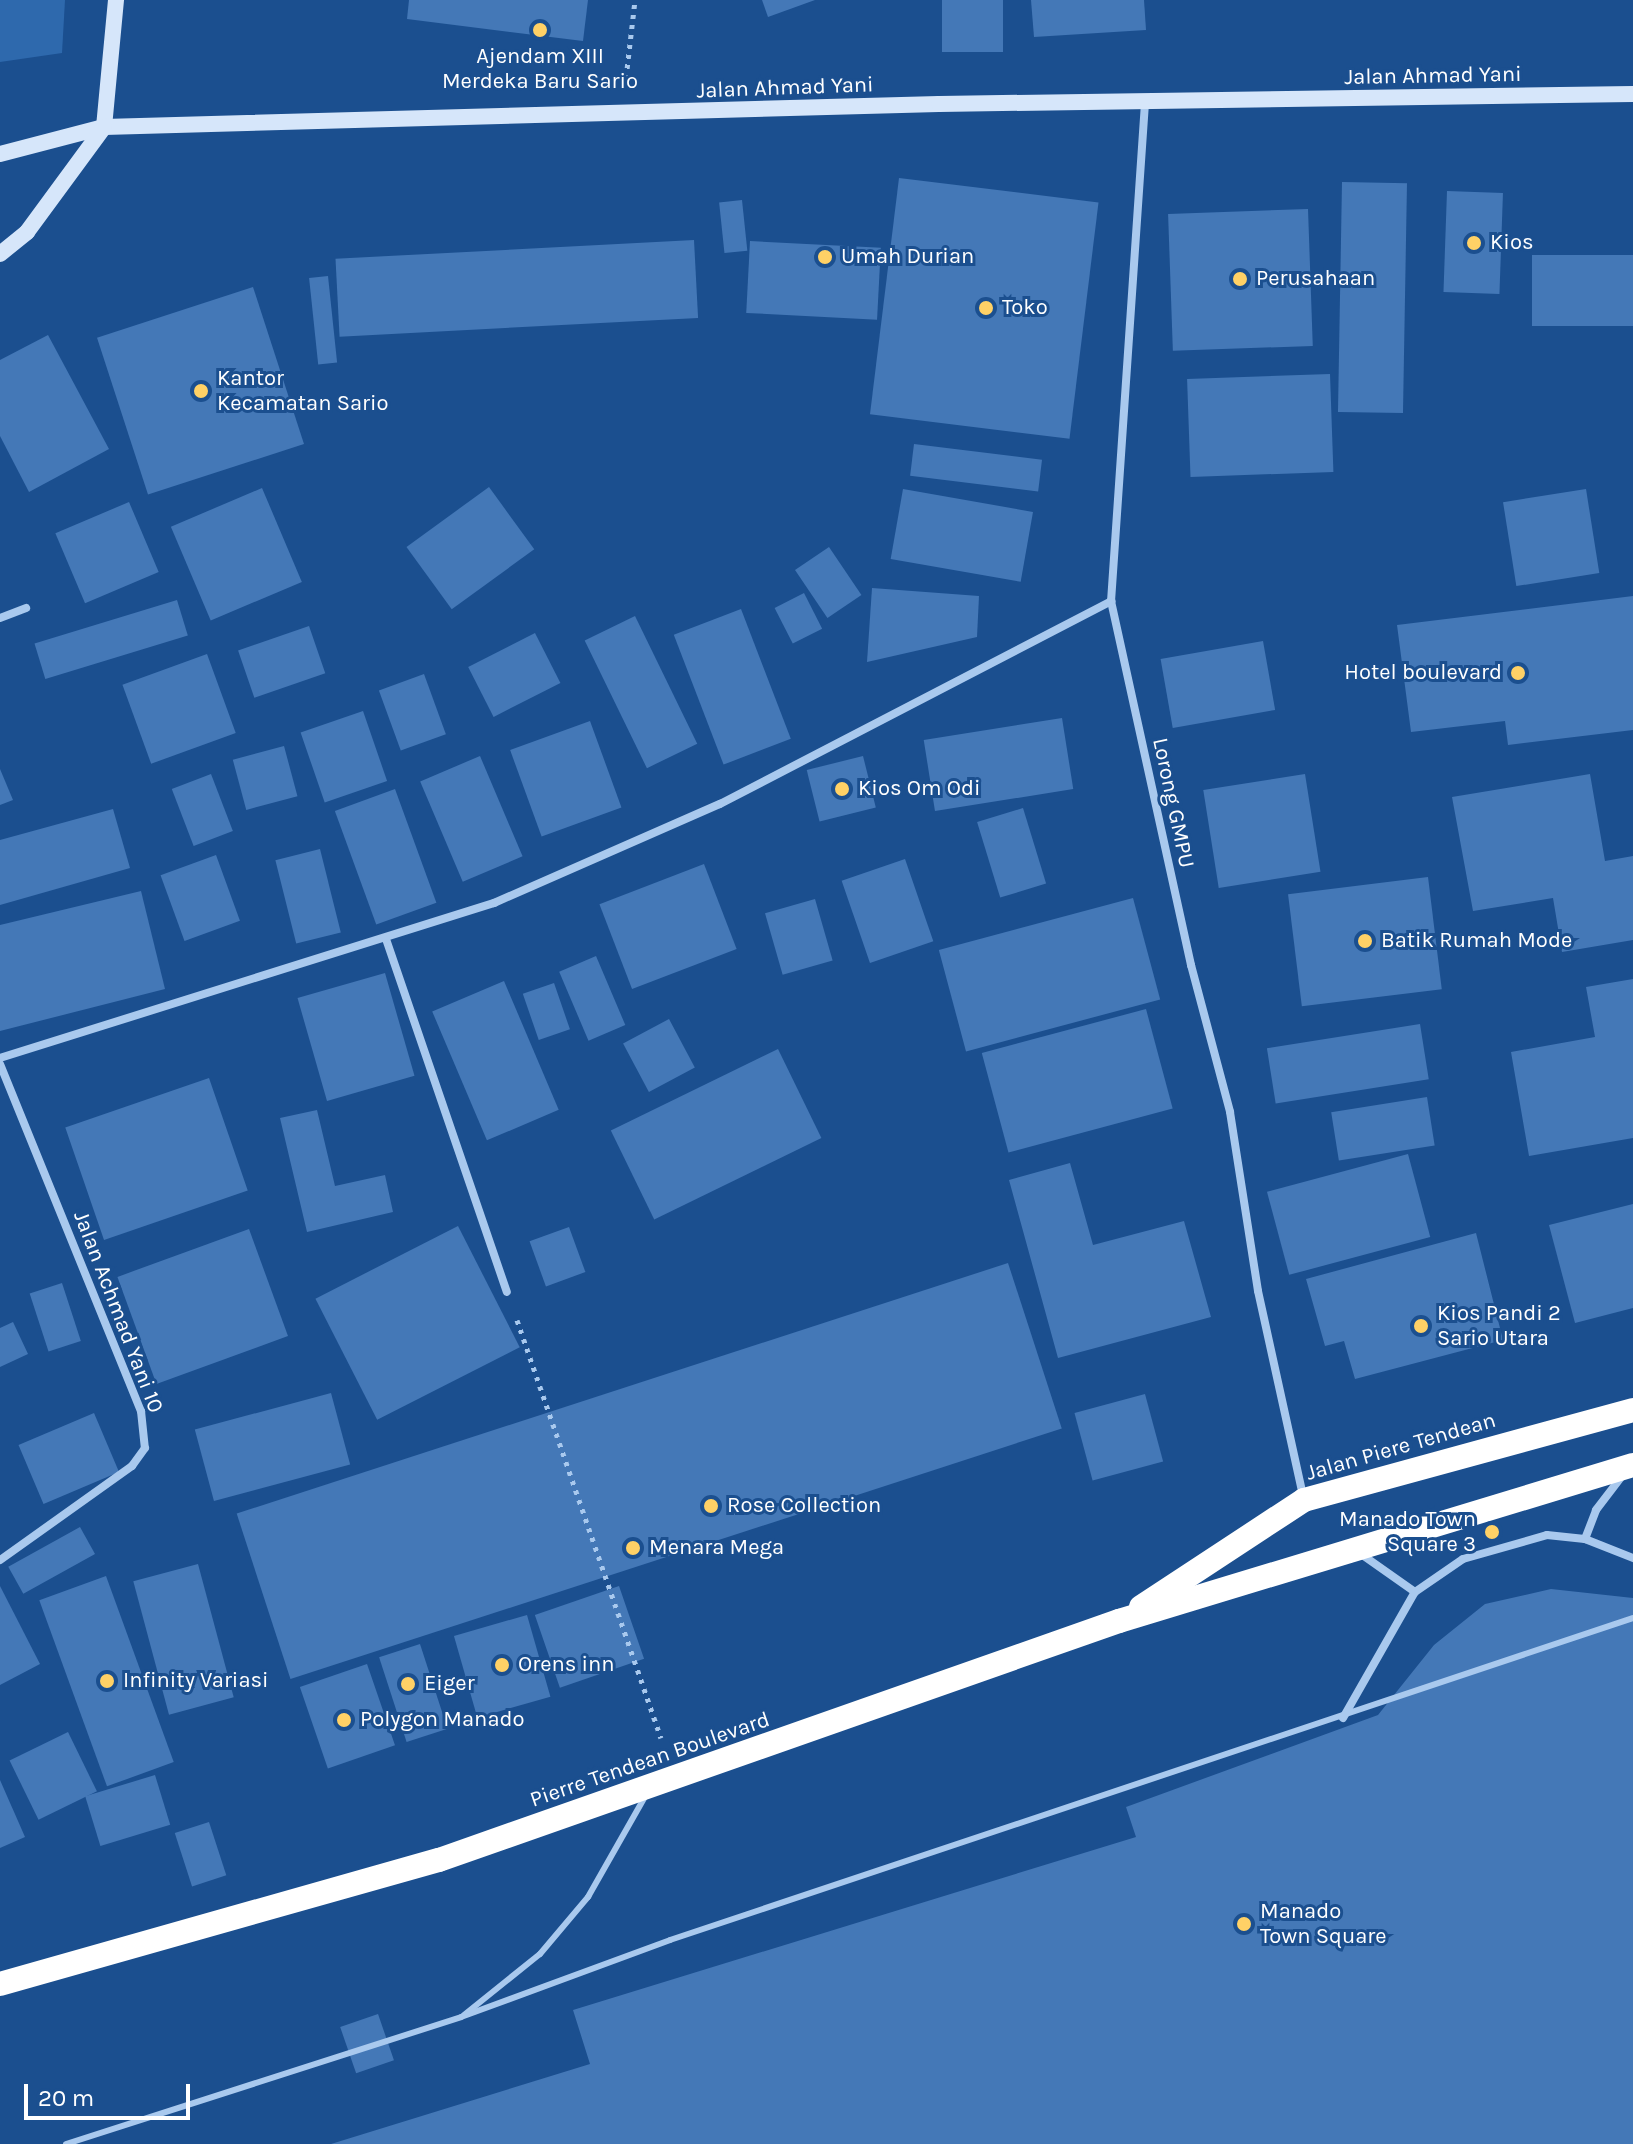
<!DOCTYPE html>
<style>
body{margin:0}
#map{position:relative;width:1633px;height:2144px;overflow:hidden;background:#1b4f8f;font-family:Karla,sans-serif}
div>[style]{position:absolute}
.green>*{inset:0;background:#2e69ad}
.building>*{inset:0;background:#4478b7;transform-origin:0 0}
.path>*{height:5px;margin-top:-2.5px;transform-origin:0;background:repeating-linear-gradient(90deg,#a9c9ee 0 4px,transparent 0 10px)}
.lane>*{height:6px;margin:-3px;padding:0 3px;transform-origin:3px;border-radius:3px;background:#a9c9ee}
.street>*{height:8px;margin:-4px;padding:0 4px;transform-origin:4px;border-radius:4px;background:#a9c9ee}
.secondary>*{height:16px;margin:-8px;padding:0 8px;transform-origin:8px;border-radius:8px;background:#d6e6fa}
.highway>*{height:24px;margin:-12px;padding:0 12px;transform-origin:12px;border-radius:12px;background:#fff}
.dots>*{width:22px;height:22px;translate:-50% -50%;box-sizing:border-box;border:4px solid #1b4f8f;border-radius:50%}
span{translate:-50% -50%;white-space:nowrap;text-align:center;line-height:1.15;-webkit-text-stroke:6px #1b4f8f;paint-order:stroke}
.poi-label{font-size:22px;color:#fff}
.left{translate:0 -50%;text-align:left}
.right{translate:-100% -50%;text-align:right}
.street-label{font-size:22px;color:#fff}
.scale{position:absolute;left:24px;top:2084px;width:166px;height:36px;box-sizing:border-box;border:4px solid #fff;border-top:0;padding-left:10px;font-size:24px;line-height:28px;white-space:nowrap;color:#fff;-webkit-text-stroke:6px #1b4f8f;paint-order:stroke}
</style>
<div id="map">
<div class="green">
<div style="clip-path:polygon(0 0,65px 0,62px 53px,0 62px)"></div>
</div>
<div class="building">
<div style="clip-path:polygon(409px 0,588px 0,583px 41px,407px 19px)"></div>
<div style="clip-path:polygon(762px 0,815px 0,768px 17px)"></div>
<div style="left:942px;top:0;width:61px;height:52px"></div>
<div style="clip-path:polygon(1031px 0,1144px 0,1146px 30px,1034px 37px)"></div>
<div style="left:899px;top:178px;width:201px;height:238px;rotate:7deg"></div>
<div style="left:1342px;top:182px;width:65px;height:230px;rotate:1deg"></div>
<div style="left:1447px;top:191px;width:56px;height:101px;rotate:2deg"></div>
<div style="left:742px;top:200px;width:51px;height:23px;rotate:84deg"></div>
<div style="left:1308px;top:209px;width:137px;height:140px;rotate:88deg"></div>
<div style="left:694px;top:240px;width:78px;height:359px;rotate:87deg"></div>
<div style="left:750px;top:241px;width:131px;height:72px;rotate:3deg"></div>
<div style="left:1633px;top:255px;width:71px;height:101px;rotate:90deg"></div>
<div style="left:328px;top:276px;width:87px;height:19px;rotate:84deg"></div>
<div style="left:253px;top:287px;width:165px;height:164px;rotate:72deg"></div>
<div style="clip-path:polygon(48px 335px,109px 449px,29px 492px,0 436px,0 360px)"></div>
<div style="left:1330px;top:374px;width:98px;height:143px;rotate:88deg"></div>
<div style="left:914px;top:444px;width:129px;height:32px;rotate:7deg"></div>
<div style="left:489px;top:487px;width:77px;height:102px;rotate:54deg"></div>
<div style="left:262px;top:488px;width:102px;height:99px;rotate:67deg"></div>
<div style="left:903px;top:489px;width:132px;height:71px;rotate:10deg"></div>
<div style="left:1586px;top:489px;width:85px;height:84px;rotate:81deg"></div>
<div style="left:129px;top:502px;width:76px;height:80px;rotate:67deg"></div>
<div style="left:829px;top:547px;width:58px;height:41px;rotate:56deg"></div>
<div style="clip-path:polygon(872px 588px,979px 596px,977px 637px,867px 662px)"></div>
<div style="left:804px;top:593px;width:40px;height:33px;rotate:63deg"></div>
<div style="clip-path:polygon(1633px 596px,1633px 730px,1508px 745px,1505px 721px,1411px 732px,1397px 625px)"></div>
<div style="left:177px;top:600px;width:37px;height:149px;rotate:73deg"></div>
<div style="left:741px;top:609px;width:139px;height:72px;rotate:69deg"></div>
<div style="left:635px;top:616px;width:142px;height:56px;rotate:64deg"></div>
<div style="left:309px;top:626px;width:50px;height:75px;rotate:71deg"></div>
<div style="left:535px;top:633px;width:56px;height:75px;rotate:63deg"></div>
<div style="left:1263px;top:641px;width:70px;height:104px;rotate:80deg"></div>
<div style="left:207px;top:654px;width:84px;height:90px;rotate:70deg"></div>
<div style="left:424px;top:674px;width:64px;height:48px;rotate:70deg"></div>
<div style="left:363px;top:711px;width:74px;height:66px;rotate:71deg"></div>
<div style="left:1062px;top:718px;width:72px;height:140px;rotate:81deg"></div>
<div style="left:590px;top:721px;width:92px;height:85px;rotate:70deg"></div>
<div style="left:284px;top:746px;width:52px;height:53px;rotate:75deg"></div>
<div style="left:480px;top:756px;width:109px;height:65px;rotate:67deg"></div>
<div style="left:863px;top:756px;width:53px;height:58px;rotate:76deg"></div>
<div style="clip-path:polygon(0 769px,13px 800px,0 805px)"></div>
<div style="left:211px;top:774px;width:61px;height:42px;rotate:69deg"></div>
<div style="left:1305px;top:774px;width:99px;height:103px;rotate:81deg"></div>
<div style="clip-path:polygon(1590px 774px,1605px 861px,1633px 856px,1633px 940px,1562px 952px,1553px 898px,1473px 911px,1452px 797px)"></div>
<div style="left:395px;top:789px;width:121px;height:64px;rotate:70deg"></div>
<div style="left:1023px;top:808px;width:79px;height:48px;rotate:73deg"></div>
<div style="clip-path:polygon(113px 809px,130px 868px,0 905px,0 840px)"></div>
<div style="left:320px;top:849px;width:86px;height:46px;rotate:76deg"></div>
<div style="left:216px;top:855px;width:70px;height:59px;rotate:70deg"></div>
<div style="left:905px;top:859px;width:87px;height:67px;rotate:71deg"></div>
<div style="left:704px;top:864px;width:91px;height:112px;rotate:69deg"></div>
<div style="left:1428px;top:877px;width:113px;height:141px;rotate:83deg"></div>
<div style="clip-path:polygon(141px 891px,165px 989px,0 1031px,0 925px)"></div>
<div style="left:1133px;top:898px;width:105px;height:201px;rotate:75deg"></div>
<div style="left:815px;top:899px;width:64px;height:52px;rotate:74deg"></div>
<div style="left:596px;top:956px;width:75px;height:40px;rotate:67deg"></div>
<div style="left:385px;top:973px;width:107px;height:91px;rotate:74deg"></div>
<div style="clip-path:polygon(1633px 979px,1633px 1138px,1529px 1156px,1511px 1052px,1595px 1037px,1586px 987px)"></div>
<div style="left:504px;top:981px;width:140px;height:78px;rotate:67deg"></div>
<div style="left:554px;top:983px;width:49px;height:33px;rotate:71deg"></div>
<div style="left:1146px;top:1009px;width:103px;height:170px;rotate:75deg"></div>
<div style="left:669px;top:1019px;width:55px;height:52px;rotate:62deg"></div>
<div style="left:1420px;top:1024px;width:56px;height:155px;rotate:81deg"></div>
<div style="left:778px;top:1049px;width:99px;height:186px;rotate:64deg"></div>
<div style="left:209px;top:1078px;width:119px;height:152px;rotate:71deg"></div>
<div style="left:1427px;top:1097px;width:49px;height:97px;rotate:81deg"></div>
<div style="clip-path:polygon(317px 1110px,335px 1186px,385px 1175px,393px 1212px,307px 1232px,280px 1118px)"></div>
<div style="left:1408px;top:1154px;width:86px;height:146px;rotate:75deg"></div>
<div style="clip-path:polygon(1070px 1163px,1093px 1245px,1184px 1221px,1211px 1317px,1058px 1358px,1009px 1180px)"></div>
<div style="clip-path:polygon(1633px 1204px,1633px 1308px,1575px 1323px,1549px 1225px)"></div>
<div style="left:458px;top:1226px;width:136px;height:160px;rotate:63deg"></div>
<div style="left:569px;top:1227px;width:48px;height:42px;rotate:70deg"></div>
<div style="left:249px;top:1229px;width:114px;height:140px;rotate:70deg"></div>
<div style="clip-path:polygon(1476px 1233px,1503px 1340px,1355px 1379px,1344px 1341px,1325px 1346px,1306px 1279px)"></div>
<div style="left:1008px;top:1263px;width:174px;height:811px;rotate:72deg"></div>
<div style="left:62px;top:1283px;width:61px;height:34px;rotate:72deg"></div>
<div style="clip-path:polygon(13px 1322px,28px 1354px,0 1367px,0 1328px)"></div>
<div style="left:331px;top:1393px;width:74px;height:141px;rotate:75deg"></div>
<div style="left:1145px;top:1394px;width:70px;height:73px;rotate:75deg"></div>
<div style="left:94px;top:1413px;width:64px;height:82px;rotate:67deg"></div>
<div style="left:80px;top:1527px;width:31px;height:82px;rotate:61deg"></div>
<div style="left:198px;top:1564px;width:138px;height:67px;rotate:75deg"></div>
<div style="left:106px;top:1576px;width:198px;height:71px;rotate:70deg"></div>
<div style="clip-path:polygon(0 1586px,40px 1664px,0 1685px)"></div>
<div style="left:619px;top:1586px;width:77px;height:89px;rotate:71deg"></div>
<div style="clip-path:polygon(1551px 1589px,1633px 1598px,1633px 2144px,331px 2144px,590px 2064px,573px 2010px,1136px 1837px,1126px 1807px,1378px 1715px,1434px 1645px,1485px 1604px)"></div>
<div style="left:527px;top:1615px;width:85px;height:76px;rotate:74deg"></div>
<div style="left:420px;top:1644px;width:89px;height:43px;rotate:72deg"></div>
<div style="left:367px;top:1664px;width:86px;height:71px;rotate:71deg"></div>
<div style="left:68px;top:1732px;width:66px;height:65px;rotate:64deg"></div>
<div style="left:155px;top:1775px;width:52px;height:73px;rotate:73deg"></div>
<div style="clip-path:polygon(0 1780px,25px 1837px,0 1848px)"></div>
<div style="left:209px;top:1822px;width:56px;height:36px;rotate:72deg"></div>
<div style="left:378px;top:2014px;width:49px;height:40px;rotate:71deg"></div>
</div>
<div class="path">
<div style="left:626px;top:78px;width:79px;rotate:-83.4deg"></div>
<div style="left:517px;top:1320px;width:442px;rotate:71deg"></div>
</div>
<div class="lane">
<div style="left:464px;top:2015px;width:97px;rotate:-38.8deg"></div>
<div style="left:540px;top:1954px;width:75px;rotate:-49.9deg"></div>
<div style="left:588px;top:1897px;width:117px;rotate:-60.4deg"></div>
<div style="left:66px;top:2144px;width:415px;rotate:-17.8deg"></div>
<div style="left:461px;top:2017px;width:223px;rotate:-20.2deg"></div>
<div style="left:670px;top:1940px;width:1015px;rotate:-18.49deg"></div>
</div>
<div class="street">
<div style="left:1145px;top:103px;width:499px;rotate:93.9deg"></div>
<div style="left:1111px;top:601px;width:373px;rotate:77.6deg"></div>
<div style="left:1191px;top:965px;width:152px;rotate:75.1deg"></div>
<div style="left:1230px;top:1112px;width:181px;rotate:81.1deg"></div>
<div style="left:1258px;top:1291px;width:210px;rotate:77.6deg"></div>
<div style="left:0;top:618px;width:28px;rotate:-21deg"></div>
<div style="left:386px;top:939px;width:373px;rotate:71.1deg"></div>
<div style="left:0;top:1058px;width:518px;rotate:-17.42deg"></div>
<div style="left:494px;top:903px;width:247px;rotate:-23.7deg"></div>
<div style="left:720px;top:804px;width:441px;rotate:-27.4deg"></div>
<div style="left:0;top:1064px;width:375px;rotate:67.9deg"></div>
<div style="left:141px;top:1411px;width:37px;rotate:84deg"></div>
<div style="left:145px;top:1448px;width:22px;rotate:126deg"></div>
<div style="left:132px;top:1466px;width:162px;rotate:144.5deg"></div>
<div style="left:1585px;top:1539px;width:31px;rotate:-69deg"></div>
<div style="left:1596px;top:1510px;width:43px;rotate:-52.6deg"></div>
<div style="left:1361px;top:1554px;width:66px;rotate:35.1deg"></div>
<div style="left:1343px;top:1718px;width:145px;rotate:-60.3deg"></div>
<div style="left:1415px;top:1592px;width:58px;rotate:-34.5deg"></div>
<div style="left:1463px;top:1559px;width:87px;rotate:-15.9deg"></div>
<div style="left:1547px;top:1535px;width:38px;rotate:6deg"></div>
<div style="left:1585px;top:1539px;width:52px;rotate:21.6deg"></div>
</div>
<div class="secondary">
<div style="left:104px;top:127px;width:128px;rotate:-84.6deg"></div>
<div style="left:0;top:154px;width:107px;rotate:-14.6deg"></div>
<div style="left:104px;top:127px;width:835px;rotate:-1.58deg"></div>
<div style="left:939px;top:104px;width:694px;rotate:-0.83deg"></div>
<div style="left:0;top:254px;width:35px;rotate:-39deg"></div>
<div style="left:27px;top:232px;width:130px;rotate:-53.7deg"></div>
</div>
<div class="highway">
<div style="left:1141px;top:1607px;width:195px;rotate:-33.3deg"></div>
<div style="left:1304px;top:1500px;width:341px;rotate:-15.3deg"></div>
<div style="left:0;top:1984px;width:456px;rotate:-15.8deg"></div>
<div style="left:439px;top:1860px;width:721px;rotate:-19.37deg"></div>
<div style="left:1119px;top:1621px;width:537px;rotate:-16.88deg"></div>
</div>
<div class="dots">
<div style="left:540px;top:30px;background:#ffd166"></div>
<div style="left:1474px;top:243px;background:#ffd166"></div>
<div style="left:825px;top:257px;background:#ffd166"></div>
<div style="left:1240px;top:279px;background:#ffd166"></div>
<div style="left:986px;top:308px;background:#ffd166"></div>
<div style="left:201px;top:391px;background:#ffd166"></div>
<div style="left:1518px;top:673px;background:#ffd166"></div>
<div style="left:842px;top:789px;background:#ffd166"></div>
<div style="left:1365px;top:941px;background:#ffd166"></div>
<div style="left:1421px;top:1326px;background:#ffd166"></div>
<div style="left:711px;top:1506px;background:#ffd166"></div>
<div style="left:1492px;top:1532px;background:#ffd166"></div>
<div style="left:633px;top:1548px;background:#ffd166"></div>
<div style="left:502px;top:1665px;background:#ffd166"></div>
<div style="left:107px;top:1681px;background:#ffd166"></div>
<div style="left:408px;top:1684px;background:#ffd166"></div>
<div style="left:344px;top:1720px;background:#ffd166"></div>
<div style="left:1244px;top:1924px;background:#ffd166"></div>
</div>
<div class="poi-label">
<span style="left:540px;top:69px">Ajendam XIII<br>Merdeka Baru Sario</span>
<span class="left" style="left:1490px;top:243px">Kios</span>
<span class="left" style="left:841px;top:257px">Umah Durian</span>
<span class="left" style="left:1256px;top:279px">Perusahaan</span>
<span class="left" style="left:1002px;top:308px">Toko</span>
<span class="left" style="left:217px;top:391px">Kantor<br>Kecamatan Sario</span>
<span class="right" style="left:1502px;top:673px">Hotel boulevard</span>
<span class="left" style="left:858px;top:789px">Kios Om Odi</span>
<span class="left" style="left:1381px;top:941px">Batik Rumah Mode</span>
<span class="left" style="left:1437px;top:1326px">Kios Pandi 2<br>Sario Utara</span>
<span class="left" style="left:727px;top:1506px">Rose Collection</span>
<span class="right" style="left:1476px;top:1532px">Manado Town<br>Square 3</span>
<span class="left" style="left:649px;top:1548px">Menara Mega</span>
<span class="left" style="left:518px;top:1665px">Orens inn</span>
<span class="left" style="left:123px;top:1681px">Infinity Variasi</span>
<span class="left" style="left:424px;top:1684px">Eiger</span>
<span class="left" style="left:360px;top:1720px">Polygon Manado</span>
<span class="left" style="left:1260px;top:1924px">Manado<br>Town Square</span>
</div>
<div class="street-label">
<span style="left:1433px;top:76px;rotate:-1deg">Jalan Ahmad Yani</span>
<span style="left:785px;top:88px;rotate:-2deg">Jalan Ahmad Yani</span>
<span style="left:1173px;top:803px;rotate:78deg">Lorong GMPU</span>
<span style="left:118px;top:1312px;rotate:69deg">Jalan Achmad Yani 10</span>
<span style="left:1401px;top:1447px;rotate:-16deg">Jalan Piere Tendean</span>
<span style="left:650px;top:1760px;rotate:-19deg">Pierre Tendean Boulevard</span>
</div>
<div class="scale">20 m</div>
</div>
